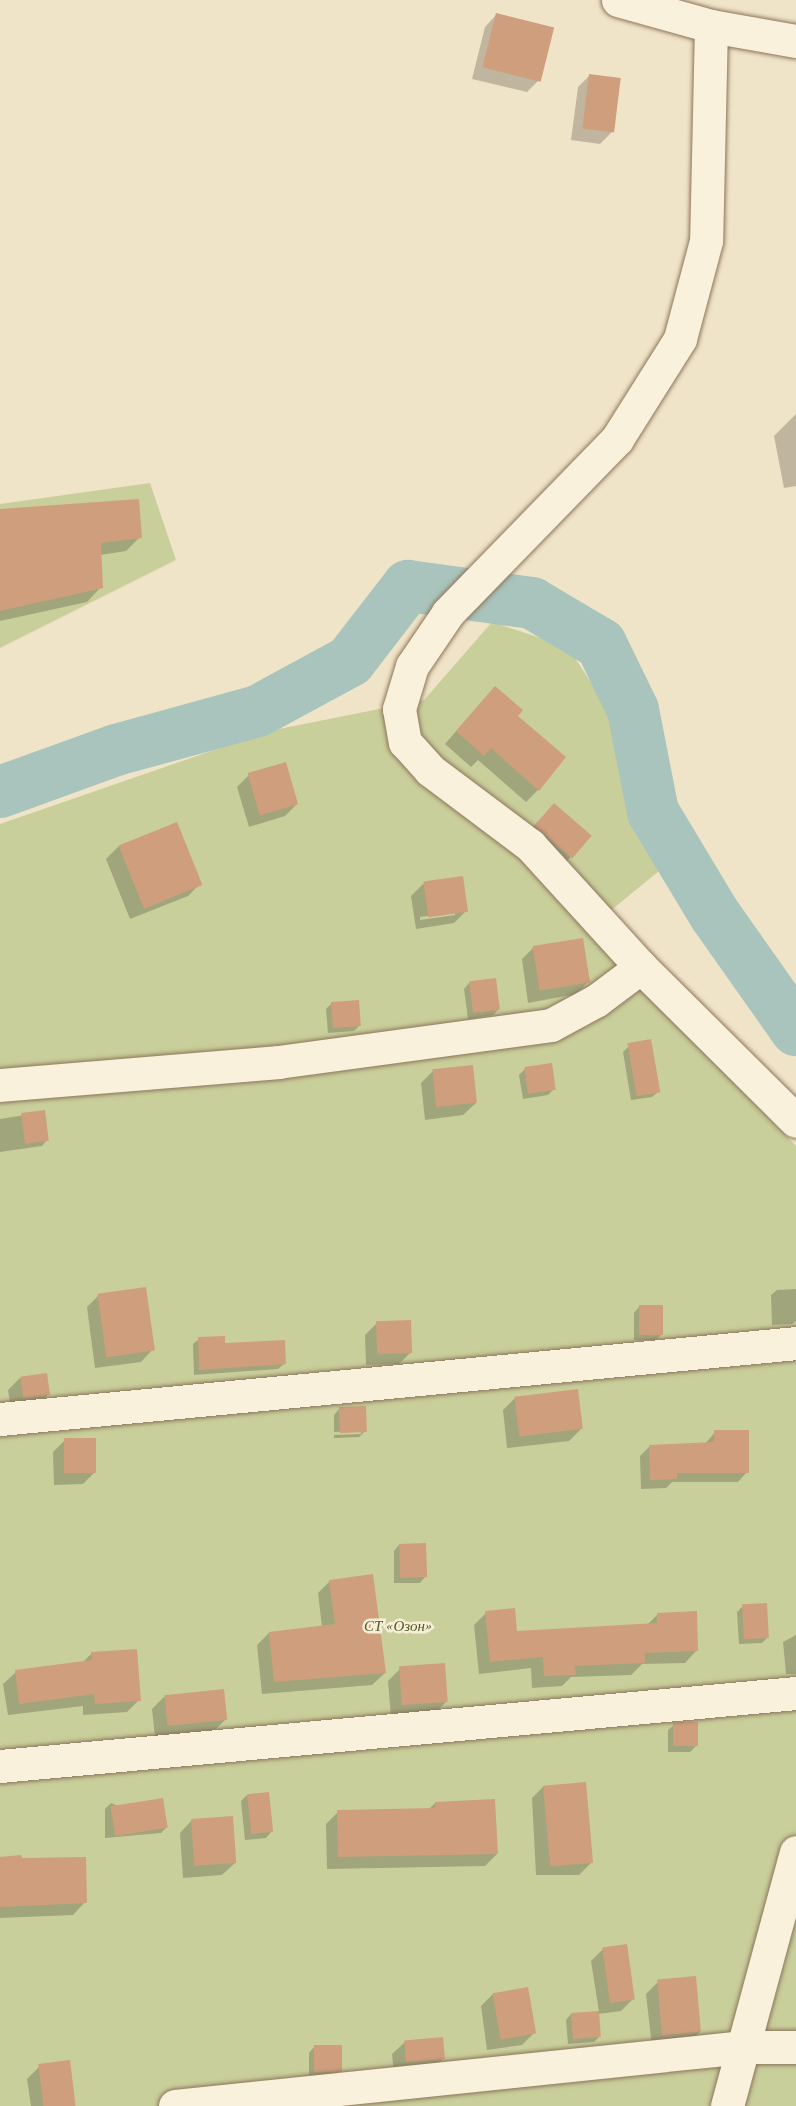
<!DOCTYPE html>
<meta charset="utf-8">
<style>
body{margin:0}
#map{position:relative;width:796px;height:2106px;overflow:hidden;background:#f0e4c8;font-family:"Libre Baskerville",serif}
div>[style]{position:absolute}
.green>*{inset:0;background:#c9cf9b}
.shadow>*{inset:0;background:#0003}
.river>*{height:52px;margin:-26px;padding:0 26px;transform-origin:26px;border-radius:26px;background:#a9c4bc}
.building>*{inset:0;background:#cf9f7d;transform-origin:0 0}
.roads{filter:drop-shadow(0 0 2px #8d765c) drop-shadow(0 0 2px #8d765c)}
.minor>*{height:33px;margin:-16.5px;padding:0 16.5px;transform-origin:16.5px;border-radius:16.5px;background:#faf1dc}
span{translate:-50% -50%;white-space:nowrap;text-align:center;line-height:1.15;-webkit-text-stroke:5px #f7eed8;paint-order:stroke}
.park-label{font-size:15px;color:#4d5a26;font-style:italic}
</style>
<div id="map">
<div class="green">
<div style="clip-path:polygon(150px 483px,176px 560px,0 648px,0 504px)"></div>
<div style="clip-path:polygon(492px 622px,568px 647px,612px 715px,664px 867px,588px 929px,796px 1146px,796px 2106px,0 2106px,0 824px,269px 731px,424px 700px)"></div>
</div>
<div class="shadow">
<div style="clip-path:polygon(497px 14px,539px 80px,527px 92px,472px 79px,485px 27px)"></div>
<div style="clip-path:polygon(590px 75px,612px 132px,600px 144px,571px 140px,578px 87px)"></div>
<div style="clip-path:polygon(796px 414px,796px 486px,784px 488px,774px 436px)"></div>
<div style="clip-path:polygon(0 528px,140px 537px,126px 551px,100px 555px,101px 587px,87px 602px,0 621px)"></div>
<div style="clip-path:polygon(483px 700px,516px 717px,538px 790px,526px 802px,478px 760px,471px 767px,445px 744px)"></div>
<div style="clip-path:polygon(249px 775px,297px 804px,285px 816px,249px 827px,237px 787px)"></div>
<div style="clip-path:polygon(542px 817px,590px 836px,557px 872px,523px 838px)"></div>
<div style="clip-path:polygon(176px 824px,200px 884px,188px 896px,130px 919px,106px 859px,118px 847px)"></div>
<div style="clip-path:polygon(evenodd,423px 884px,466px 911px,454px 923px,416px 929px,411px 896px,423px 884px,455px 912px,455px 915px,420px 920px,420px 917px,455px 912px)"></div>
<div style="clip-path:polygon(534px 947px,588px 982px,576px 994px,528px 1003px,522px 959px)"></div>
<div style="clip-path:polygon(469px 983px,499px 1009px,493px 1015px,468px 1019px,464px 989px)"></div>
<div style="clip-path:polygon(332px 1003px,360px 1025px,354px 1031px,328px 1033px,326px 1009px)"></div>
<div style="clip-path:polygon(629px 1046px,658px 1092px,652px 1097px,631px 1100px,623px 1052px)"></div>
<div style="clip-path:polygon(525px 1069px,554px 1089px,548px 1095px,523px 1099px,519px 1075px)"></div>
<div style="clip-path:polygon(433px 1071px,476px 1103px,463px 1115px,425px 1120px,421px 1083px)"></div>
<div style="clip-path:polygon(44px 1112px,47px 1140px,42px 1146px,0 1152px,0 1119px)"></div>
<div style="clip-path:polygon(796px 1289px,796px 1321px,792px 1324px,772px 1325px,771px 1295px,777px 1290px)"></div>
<div style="clip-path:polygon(99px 1295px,153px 1349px,141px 1362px,95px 1368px,87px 1307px)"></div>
<div style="clip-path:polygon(639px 1307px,662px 1334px,656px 1340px,634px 1340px,634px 1313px)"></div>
<div style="clip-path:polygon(377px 1323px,411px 1352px,399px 1364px,366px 1365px,365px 1335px)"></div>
<div style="clip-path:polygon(199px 1339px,224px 1345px,284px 1364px,278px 1369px,194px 1375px,193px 1344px)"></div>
<div style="clip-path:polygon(20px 1378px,48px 1395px,36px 1407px,11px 1409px,8px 1390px)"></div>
<div style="clip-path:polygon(515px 1398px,581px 1429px,569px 1441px,507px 1448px,503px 1410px)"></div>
<div style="clip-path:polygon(339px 1409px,365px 1431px,359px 1437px,334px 1438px,334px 1435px,361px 1434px,361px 1431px,334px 1432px,334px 1415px)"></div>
<div style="clip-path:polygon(715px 1432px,747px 1472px,738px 1482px,672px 1482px,666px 1488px,641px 1489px,640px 1456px,650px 1446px,705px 1444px)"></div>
<div style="clip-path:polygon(65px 1440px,95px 1472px,83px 1484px,54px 1485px,53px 1452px)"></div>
<div style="clip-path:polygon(399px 1545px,425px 1577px,420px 1583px,394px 1583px,394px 1551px)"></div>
<div style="clip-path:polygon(330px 1581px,385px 1673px,372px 1685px,262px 1694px,257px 1645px,269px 1633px,322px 1627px,318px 1593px)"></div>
<div style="clip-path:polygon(743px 1606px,768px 1637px,762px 1643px,739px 1644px,737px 1612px)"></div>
<div style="clip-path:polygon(486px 1613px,516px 1633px,647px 1625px,657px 1615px,697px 1650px,685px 1663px,642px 1664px,631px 1675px,571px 1677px,562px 1686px,532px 1688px,531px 1668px,479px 1674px,474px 1625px)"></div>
<div style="clip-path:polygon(796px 1635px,796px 1674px,786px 1674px,783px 1642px)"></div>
<div style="clip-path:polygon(92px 1653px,139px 1700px,127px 1712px,83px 1715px,83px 1706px,8px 1715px,3px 1684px,16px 1672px,82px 1663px)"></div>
<div style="clip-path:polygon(400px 1669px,446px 1702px,434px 1714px,391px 1717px,388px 1681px)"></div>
<div style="clip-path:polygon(164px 1697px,226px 1719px,214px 1731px,155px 1737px,152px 1709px)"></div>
<div style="clip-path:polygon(674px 1725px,696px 1746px,690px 1752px,668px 1752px,668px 1730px)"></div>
<div style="clip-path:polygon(544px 1786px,591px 1863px,579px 1875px,536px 1875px,532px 1798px)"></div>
<div style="clip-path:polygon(247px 1795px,271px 1832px,266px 1838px,245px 1840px,241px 1801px)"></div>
<div style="clip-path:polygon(111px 1803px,167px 1827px,161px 1833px,105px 1838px,105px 1809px)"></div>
<div style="clip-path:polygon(435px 1803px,497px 1854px,485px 1866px,327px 1869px,326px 1824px,338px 1812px,429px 1809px)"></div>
<div style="clip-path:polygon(192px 1820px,235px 1863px,222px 1875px,183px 1878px,180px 1833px)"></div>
<div style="clip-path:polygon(0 1859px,85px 1902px,73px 1915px,0 1918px)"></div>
<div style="clip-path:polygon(603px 1949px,633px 1999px,621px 2011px,598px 2014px,600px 2036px,594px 2042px,568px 2044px,566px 2020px,571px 2014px,599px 2012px,591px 1961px)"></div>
<div style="clip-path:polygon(658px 1982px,700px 2032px,688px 2044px,652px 2047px,646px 1994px)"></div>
<div style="clip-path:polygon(493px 1994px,534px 2033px,522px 2045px,487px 2050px,481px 2006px)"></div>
<div style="clip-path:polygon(405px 2042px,443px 2059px,431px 2071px,394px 2075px,392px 2054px)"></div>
<div style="clip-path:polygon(314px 2047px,341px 2069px,335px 2075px,309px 2078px,309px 2053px)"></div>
<div style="clip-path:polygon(39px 2067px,75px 2106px,31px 2106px,27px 2079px)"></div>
</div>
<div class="river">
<div style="left:0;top:792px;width:123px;rotate:-19.9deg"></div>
<div style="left:116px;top:750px;width:147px;rotate:-15.4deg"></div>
<div style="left:258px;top:711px;width:105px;rotate:-28.5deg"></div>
<div style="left:350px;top:661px;width:95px;rotate:-52.3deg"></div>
<div style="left:408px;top:586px;width:125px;rotate:7.8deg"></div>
<div style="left:532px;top:603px;width:80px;rotate:30.7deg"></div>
<div style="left:601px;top:644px;width:73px;rotate:64.1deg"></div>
<div style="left:633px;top:710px;width:104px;rotate:78.9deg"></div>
<div style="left:653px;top:812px;width:120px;rotate:59deg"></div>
<div style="left:715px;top:915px;width:141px;rotate:54.8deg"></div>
</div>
<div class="building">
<div style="left:496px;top:13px;width:60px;height:56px;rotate:14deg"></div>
<div style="left:589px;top:74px;width:32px;height:55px;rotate:7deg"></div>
<div style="clip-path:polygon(139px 499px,142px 538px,101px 543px,103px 588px,0 611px,0 509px)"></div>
<div style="clip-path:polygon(495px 686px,523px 710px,518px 716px,566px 757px,539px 791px,491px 748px,484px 756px,456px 731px)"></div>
<div style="left:286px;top:762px;width:44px;height:40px;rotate:74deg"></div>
<div style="left:554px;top:803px;width:50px;height:30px;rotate:41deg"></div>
<div style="left:177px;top:822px;width:68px;height:63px;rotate:68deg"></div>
<div style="left:463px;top:876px;width:36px;height:40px;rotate:82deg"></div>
<div style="left:583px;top:938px;width:45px;height:51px;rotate:81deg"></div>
<div style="left:496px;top:978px;width:32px;height:27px;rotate:83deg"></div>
<div style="left:359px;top:1000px;width:26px;height:28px;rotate:86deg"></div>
<div style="left:651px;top:1039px;width:54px;height:24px;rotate:80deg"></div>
<div style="left:552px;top:1063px;width:27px;height:28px;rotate:82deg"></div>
<div style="left:473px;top:1065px;width:38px;height:41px;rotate:84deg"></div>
<div style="left:45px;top:1110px;width:31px;height:24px;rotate:83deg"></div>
<div style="left:146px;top:1287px;width:64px;height:49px;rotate:82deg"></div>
<div style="left:639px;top:1305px;width:24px;height:30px"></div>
<div style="left:411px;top:1320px;width:33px;height:35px;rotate:88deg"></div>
<div style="clip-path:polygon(225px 1336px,225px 1343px,285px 1340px,286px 1364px,199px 1370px,198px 1337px)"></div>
<div style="left:47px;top:1373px;width:22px;height:27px;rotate:82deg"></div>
<div style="left:578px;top:1389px;width:40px;height:64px;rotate:83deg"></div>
<div style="left:366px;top:1406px;width:26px;height:27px;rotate:88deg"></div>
<div style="clip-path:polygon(714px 1430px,749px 1430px,749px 1473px,677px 1473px,677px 1479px,650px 1480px,649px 1445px,714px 1442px)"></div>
<div style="left:96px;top:1438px;width:35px;height:32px;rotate:90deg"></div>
<div style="left:426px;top:1543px;width:34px;height:27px;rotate:88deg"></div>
<div style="clip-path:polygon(373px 1574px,386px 1673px,274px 1682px,269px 1632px,335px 1624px,329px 1580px)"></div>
<div style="left:767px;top:1603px;width:35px;height:25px;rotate:87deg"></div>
<div style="clip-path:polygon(515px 1608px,517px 1631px,657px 1623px,657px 1613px,697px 1611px,698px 1651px,645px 1653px,645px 1663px,575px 1666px,576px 1675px,544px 1676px,543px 1657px,490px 1662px,485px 1611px)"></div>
<div style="clip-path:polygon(137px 1649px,141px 1701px,95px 1704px,94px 1694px,19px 1704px,15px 1670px,92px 1660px,91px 1652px)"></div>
<div style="left:445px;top:1663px;width:39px;height:46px;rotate:86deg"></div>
<div style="left:224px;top:1689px;width:31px;height:60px;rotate:84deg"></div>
<div style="clip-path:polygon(682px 1722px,698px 1722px,698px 1746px,673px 1746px,673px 1723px)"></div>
<div style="left:586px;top:1782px;width:81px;height:43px;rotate:85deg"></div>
<div style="left:269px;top:1792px;width:40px;height:22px;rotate:84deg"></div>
<div style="left:163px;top:1798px;width:30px;height:53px;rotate:81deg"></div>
<div style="clip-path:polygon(495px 1799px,498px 1854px,338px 1857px,337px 1810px,435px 1808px,435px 1802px)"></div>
<div style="left:233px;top:1816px;width:47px;height:42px;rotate:86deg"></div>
<div style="clip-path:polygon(21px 1855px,22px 1858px,86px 1857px,87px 1903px,0 1907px,0 1857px)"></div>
<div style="left:627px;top:1944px;width:56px;height:25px;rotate:82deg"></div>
<div style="left:696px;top:1976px;width:56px;height:39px;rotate:85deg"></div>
<div style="left:528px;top:1987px;width:47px;height:36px;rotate:80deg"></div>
<div style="left:599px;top:2011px;width:26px;height:28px;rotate:86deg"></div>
<div style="left:443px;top:2037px;width:22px;height:39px;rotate:85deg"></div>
<div style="left:314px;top:2045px;width:28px;height:27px"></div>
<div style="left:70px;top:2060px;width:46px;height:32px;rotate:83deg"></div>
</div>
<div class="roads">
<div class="minor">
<div style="left:618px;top:0;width:97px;rotate:15.6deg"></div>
<div style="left:711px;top:26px;width:86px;rotate:10deg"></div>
<div style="left:711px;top:26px;width:215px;rotate:91.3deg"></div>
<div style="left:706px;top:241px;width:101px;rotate:104.9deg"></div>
<div style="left:680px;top:339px;width:118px;rotate:122.2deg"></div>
<div style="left:617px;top:439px;width:243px;rotate:134.2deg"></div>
<div style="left:448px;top:613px;width:64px;rotate:124.2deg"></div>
<div style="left:412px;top:666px;width:45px;rotate:106.8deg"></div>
<div style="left:399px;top:709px;width:34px;rotate:80deg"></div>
<div style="left:405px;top:742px;width:38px;rotate:48deg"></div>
<div style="left:430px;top:770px;width:125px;rotate:36.9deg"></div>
<div style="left:530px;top:845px;width:165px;rotate:47.7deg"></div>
<div style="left:641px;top:967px;width:218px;rotate:44.8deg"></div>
<div style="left:0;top:1085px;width:279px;rotate:-4.7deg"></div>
<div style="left:278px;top:1062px;width:275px;rotate:-7.7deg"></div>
<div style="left:551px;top:1025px;width:52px;rotate:-28.5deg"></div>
<div style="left:597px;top:1000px;width:55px;rotate:-36.9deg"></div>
<div style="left:0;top:1419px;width:800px;rotate:-5.45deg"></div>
<div style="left:0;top:1766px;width:799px;rotate:-5.24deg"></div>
<div style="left:175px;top:2106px;width:572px;rotate:-5.92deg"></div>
<div style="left:744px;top:2047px;width:52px"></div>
<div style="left:727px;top:2106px;width:263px;rotate:-74.8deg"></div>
</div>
</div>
<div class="park-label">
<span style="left:398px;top:1626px">СТ «Озон»</span>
</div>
</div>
